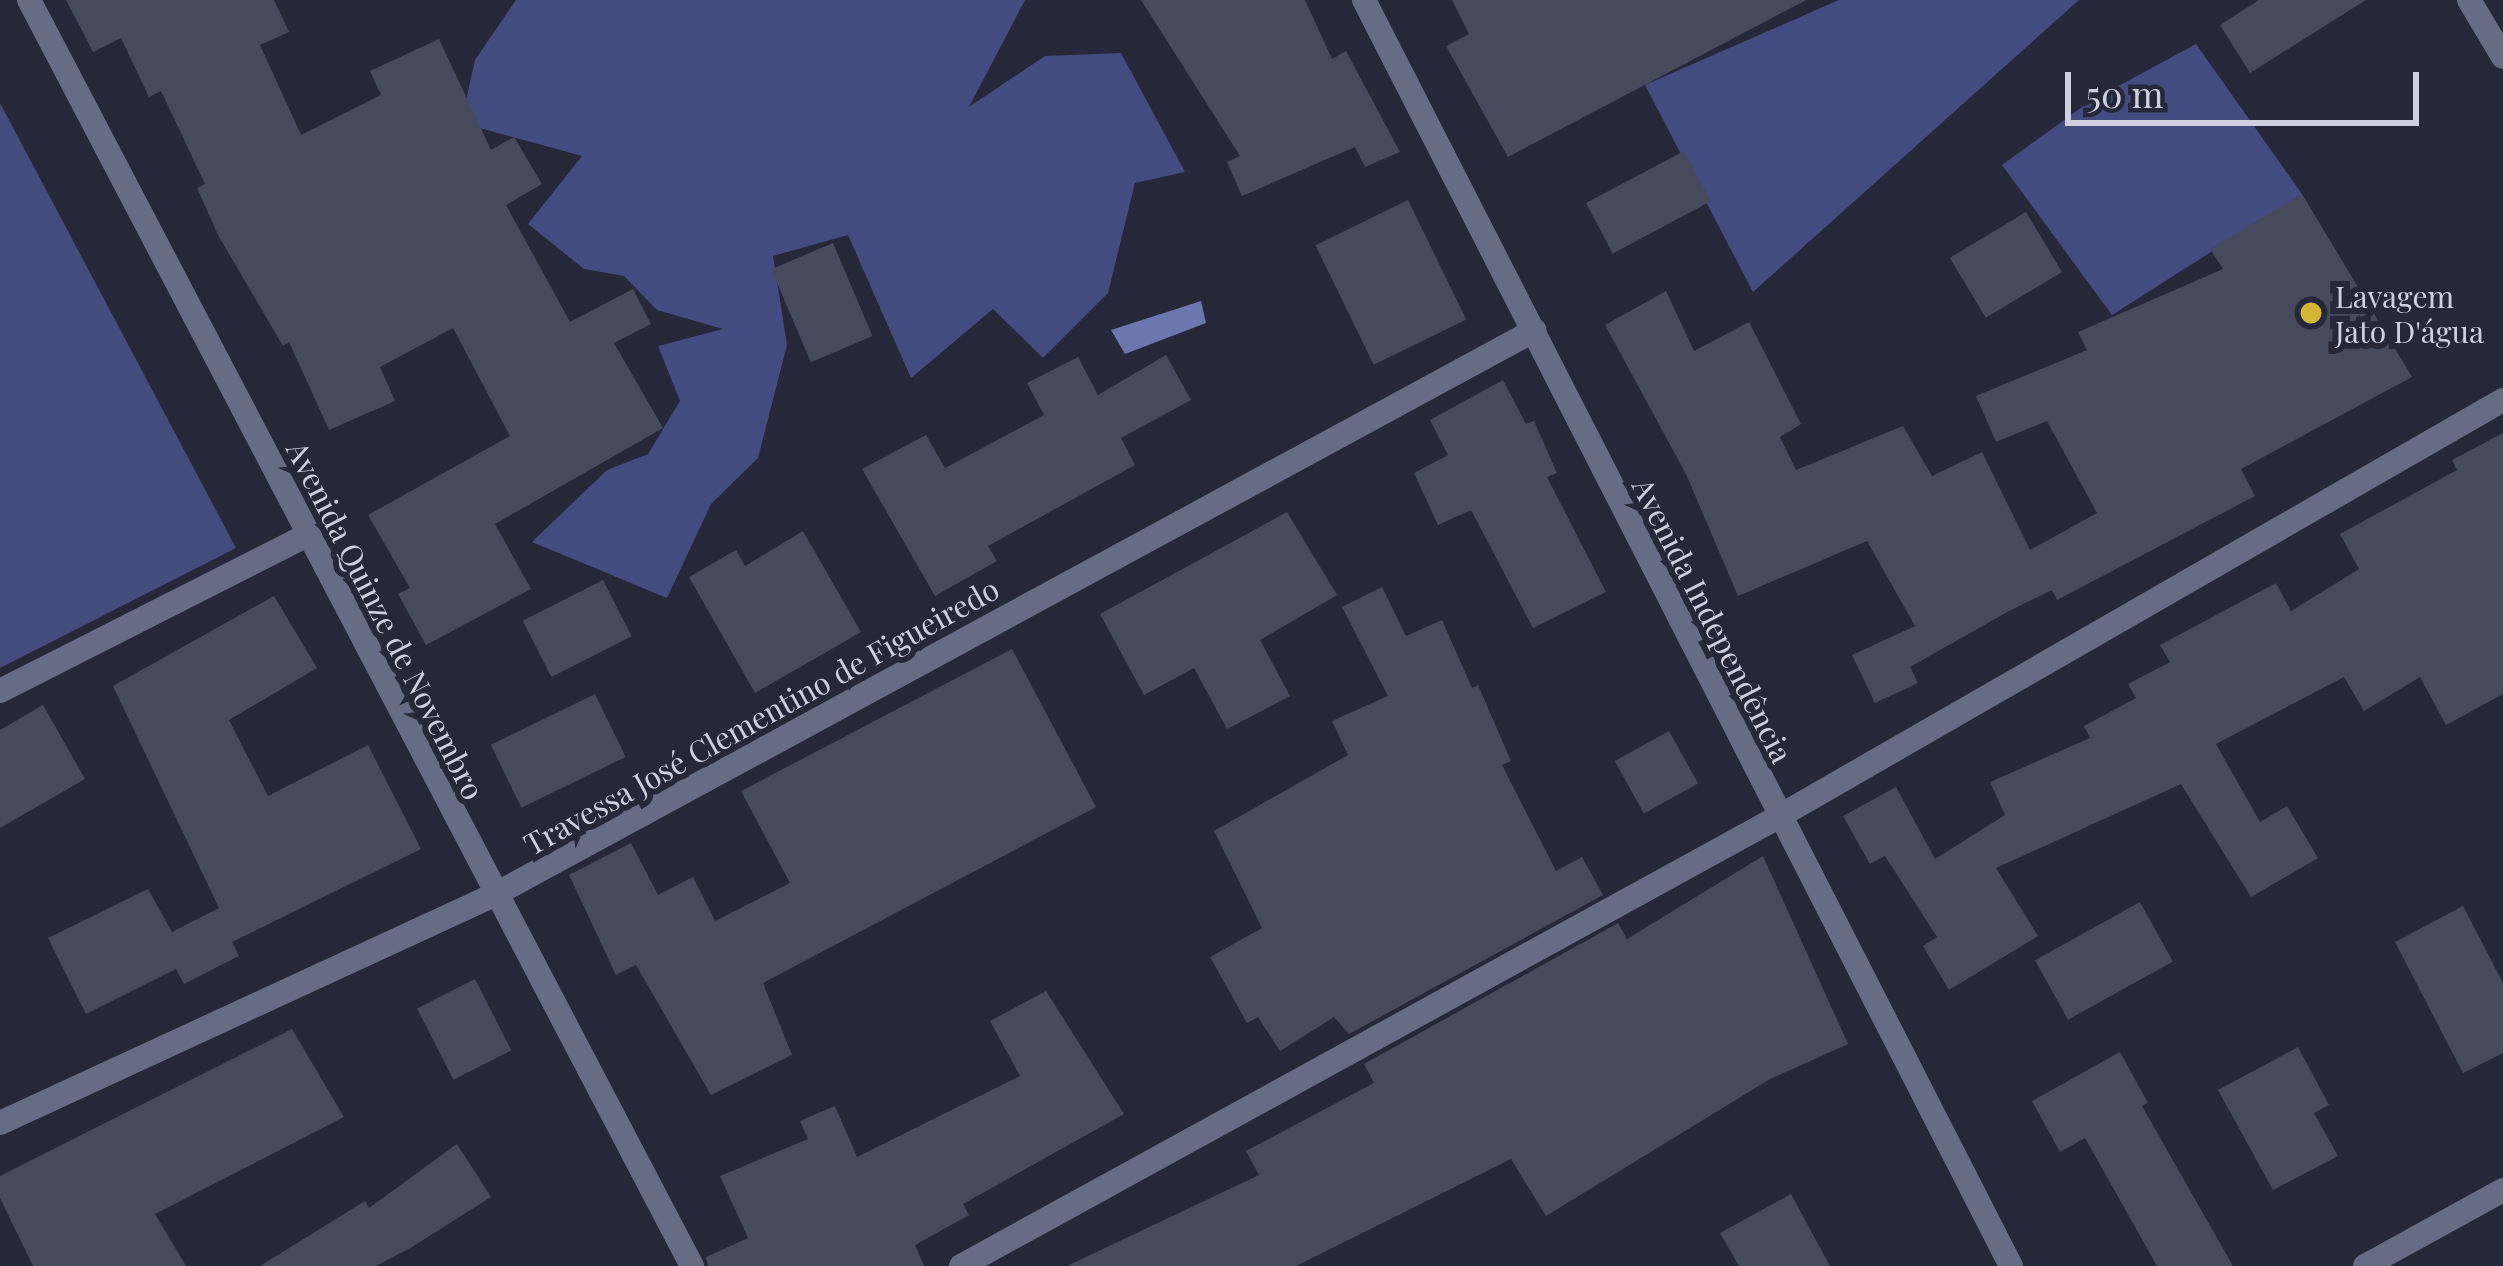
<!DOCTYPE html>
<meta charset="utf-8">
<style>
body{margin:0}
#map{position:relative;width:2503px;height:1266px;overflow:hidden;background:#252839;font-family:"Playfair Display",serif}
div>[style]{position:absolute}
.green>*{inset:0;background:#434c7d}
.forest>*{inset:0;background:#434b80}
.water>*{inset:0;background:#6c76af}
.building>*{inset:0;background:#454a5d;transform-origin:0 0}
.minor>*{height:24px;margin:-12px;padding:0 12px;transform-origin:12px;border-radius:12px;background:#676c85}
.dots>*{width:33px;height:33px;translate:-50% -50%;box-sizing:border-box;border:6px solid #252839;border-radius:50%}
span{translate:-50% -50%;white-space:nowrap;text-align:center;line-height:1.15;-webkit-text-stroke:12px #252839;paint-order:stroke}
.poi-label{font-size:30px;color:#ced1dd}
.left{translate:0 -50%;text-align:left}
.street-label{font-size:30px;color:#ced1dd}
.scale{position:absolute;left:2065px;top:72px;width:354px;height:54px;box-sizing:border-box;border:6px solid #ced1dd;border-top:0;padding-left:15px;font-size:36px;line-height:42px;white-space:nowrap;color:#ced1dd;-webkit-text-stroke:9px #252839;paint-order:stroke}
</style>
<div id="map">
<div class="green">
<div style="clip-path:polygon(0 103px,236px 548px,0 668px)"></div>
</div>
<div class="forest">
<div style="clip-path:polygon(516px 0,1025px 0,969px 107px,1045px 56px,1121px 53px,1185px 172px,1135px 183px,1108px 293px,1043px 358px,993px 309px,911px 378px,848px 235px,773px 256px,787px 345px,758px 458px,711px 504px,667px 598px,532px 542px,607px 470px,648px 454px,680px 401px,658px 346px,723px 329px,657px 310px,624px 276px,584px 269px,528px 224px,582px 156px,461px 123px,475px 60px)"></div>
<div style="clip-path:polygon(1839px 0,2079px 0,1753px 292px,1645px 85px)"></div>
<div style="clip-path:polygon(2196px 44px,2302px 194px,2112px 315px,2002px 165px,2089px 102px)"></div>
</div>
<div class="water">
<div style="clip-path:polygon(1201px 301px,1206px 323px,1125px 354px,1111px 330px)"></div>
</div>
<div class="building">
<div style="clip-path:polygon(66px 0,274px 0,289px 32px,260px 45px,301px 135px,381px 95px,370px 71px,439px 39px,491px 150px,514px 137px,542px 184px,506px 205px,570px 322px,633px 289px,651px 324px,614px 343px,663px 428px,495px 524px,531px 589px,426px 645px,398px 594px,410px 588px,368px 515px,510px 436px,453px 328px,380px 367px,395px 401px,329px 430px,289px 342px,283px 346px,218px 235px,197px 188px,205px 184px,161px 91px,149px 97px,121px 38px,93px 52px)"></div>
<div style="clip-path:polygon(1141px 0,1305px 0,1332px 59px,1346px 51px,1400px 152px,1365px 167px,1355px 147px,1242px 196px,1227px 162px,1240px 156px)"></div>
<div style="clip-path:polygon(1452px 0,1806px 0,1508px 157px,1446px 46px,1469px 34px)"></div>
<div style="clip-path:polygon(2259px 0,2366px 0,2250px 73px,2220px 25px)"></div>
<div style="left:1684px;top:151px;width:57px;height:111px;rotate:62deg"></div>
<div style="clip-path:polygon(2302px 194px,2412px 377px,2241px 469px,2255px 496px,2057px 600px,2052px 590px,2009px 611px,1910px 667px,1918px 683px,1875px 703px,1852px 655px,1915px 626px,1867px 541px,1738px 596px,1686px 474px,1605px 325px,1666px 291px,1694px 351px,1749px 322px,1801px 424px,1780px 437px,1796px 470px,1903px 426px,1932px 476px,1982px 452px,2030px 550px,2097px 513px,2047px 421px,1996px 442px,1976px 396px,2087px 350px,2078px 332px,2223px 269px,2210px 249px)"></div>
<div style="left:1408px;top:200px;width:133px;height:103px;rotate:64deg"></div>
<div style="left:2026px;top:212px;width:70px;height:89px;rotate:59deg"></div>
<div style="left:833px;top:243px;width:101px;height:67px;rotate:67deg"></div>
<div style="clip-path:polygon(1166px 355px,1191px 400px,1121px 438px,1135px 465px,988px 546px,997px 561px,935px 596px,862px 469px,926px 435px,945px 468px,1044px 415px,1027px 383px,1078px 357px,1098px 395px)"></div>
<div style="clip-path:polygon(1503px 380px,1526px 424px,1534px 421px,1557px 473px,1547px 477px,1606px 592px,1533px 628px,1471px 510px,1438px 525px,1414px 473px,1448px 455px,1430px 420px)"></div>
<div style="clip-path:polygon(2503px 433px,2503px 694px,2446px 725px,2420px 677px,2364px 711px,2344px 677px,2216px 744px,2260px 822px,2287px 806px,2318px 858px,2251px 897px,2181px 784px,1996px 868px,2038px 936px,1949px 990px,1923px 946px,1937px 937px,1885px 856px,1870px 864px,1843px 816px,1896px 787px,1935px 859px,2005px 815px,1990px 782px,2090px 738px,2084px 726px,2136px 698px,2128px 684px,2170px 662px,2160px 645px,2276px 583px,2291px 611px,2359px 569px,2340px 534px,2457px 470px,2452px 460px)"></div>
<div style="clip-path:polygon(1287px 512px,1337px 595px,1260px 640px,1290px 696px,1227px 729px,1194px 668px,1144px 695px,1100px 614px)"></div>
<div style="clip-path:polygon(803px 531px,861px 632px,755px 693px,689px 577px,736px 550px,745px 566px)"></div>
<div style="left:603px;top:580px;width:63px;height:90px;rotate:63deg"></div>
<div style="clip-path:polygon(1382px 587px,1406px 636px,1442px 620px,1472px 688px,1478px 685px,1511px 761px,1502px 765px,1556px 871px,1582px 857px,1603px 895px,1349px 1034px,1334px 1017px,1280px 1051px,1258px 1017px,1247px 1023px,1210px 957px,1262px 928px,1214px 831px,1348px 755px,1332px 721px,1388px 696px,1342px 607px)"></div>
<div style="clip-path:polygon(274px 596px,317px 668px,229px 720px,268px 796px,368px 745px,421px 849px,232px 942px,239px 956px,184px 984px,176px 969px,86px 1014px,48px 938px,148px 889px,172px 932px,219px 908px,113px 686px)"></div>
<div style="clip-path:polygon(1012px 649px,1096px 807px,763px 983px,792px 1055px,711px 1095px,636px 965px,616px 975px,569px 875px,631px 843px,658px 895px,693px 877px,715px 921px,790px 883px,741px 791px)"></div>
<div style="left:595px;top:694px;width:70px;height:116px;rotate:64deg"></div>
<div style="clip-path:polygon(43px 705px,85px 779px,0 828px,0 730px)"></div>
<div style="left:1669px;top:731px;width:60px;height:62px;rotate:61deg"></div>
<div style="clip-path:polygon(1763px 856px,1848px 1044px,1770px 1079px,1546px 1216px,1511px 1159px,1296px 1266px,1067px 1266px,1259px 1175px,1246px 1151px,1374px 1083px,1364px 1064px,1618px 923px,1627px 939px)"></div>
<div style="left:2140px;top:902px;width:68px;height:120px;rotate:61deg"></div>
<div style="clip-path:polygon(2463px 906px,2503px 983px,2503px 1053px,2463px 1073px,2395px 942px)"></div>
<div style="left:475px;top:979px;width:80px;height:65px;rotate:63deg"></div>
<div style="clip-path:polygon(1046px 991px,1124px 1114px,963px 1204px,969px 1215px,915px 1245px,924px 1266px,708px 1266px,706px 1257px,748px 1238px,720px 1176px,808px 1139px,800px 1121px,835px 1106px,857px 1157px,1020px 1076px,990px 1021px)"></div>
<div style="clip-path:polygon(292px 1029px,344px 1117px,155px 1214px,186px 1266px,33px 1266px,0 1198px,0 1176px)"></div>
<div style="clip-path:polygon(2298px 1047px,2329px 1105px,2314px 1113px,2338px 1156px,2273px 1190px,2218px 1090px)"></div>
<div style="clip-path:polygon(2120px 1052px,2148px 1103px,2142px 1106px,2233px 1266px,2157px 1266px,2085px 1138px,2060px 1152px,2032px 1101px)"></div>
<div style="clip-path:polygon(457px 1144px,491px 1197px,412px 1247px,376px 1266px,260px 1266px,365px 1201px,369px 1208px)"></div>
<div style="clip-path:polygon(1791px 1194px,1830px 1266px,1739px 1266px,1720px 1233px)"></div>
</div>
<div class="minor">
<div style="left:29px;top:0;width:1429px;rotate:62.36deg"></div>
<div style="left:1364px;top:0;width:1422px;rotate:62.93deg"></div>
<div style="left:2469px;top:0;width:66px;rotate:59.2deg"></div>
<div style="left:0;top:691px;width:345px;rotate:-26.9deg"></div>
<div style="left:0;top:1123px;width:544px;rotate:-24.78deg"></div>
<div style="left:494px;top:895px;width:1184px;rotate:-28.49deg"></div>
<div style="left:961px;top:1266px;width:932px;rotate:-28.79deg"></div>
<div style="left:1778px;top:817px;width:836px;rotate:-29.91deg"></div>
<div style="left:2365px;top:1266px;width:158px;rotate:-28.8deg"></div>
</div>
<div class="dots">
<div style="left:2311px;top:313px;background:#d4b635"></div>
</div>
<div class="poi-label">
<span class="left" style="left:2335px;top:313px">Lavagem<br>Jato D'água</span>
</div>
<div class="street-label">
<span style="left:386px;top:620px;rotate:63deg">Avenida Quinze de Novembro</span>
<span style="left:1713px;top:620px;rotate:63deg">Avenida Independência</span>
<span style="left:761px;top:716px;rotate:-29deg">Travessa José Clementino de Figueiredo</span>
</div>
<div class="scale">50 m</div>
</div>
